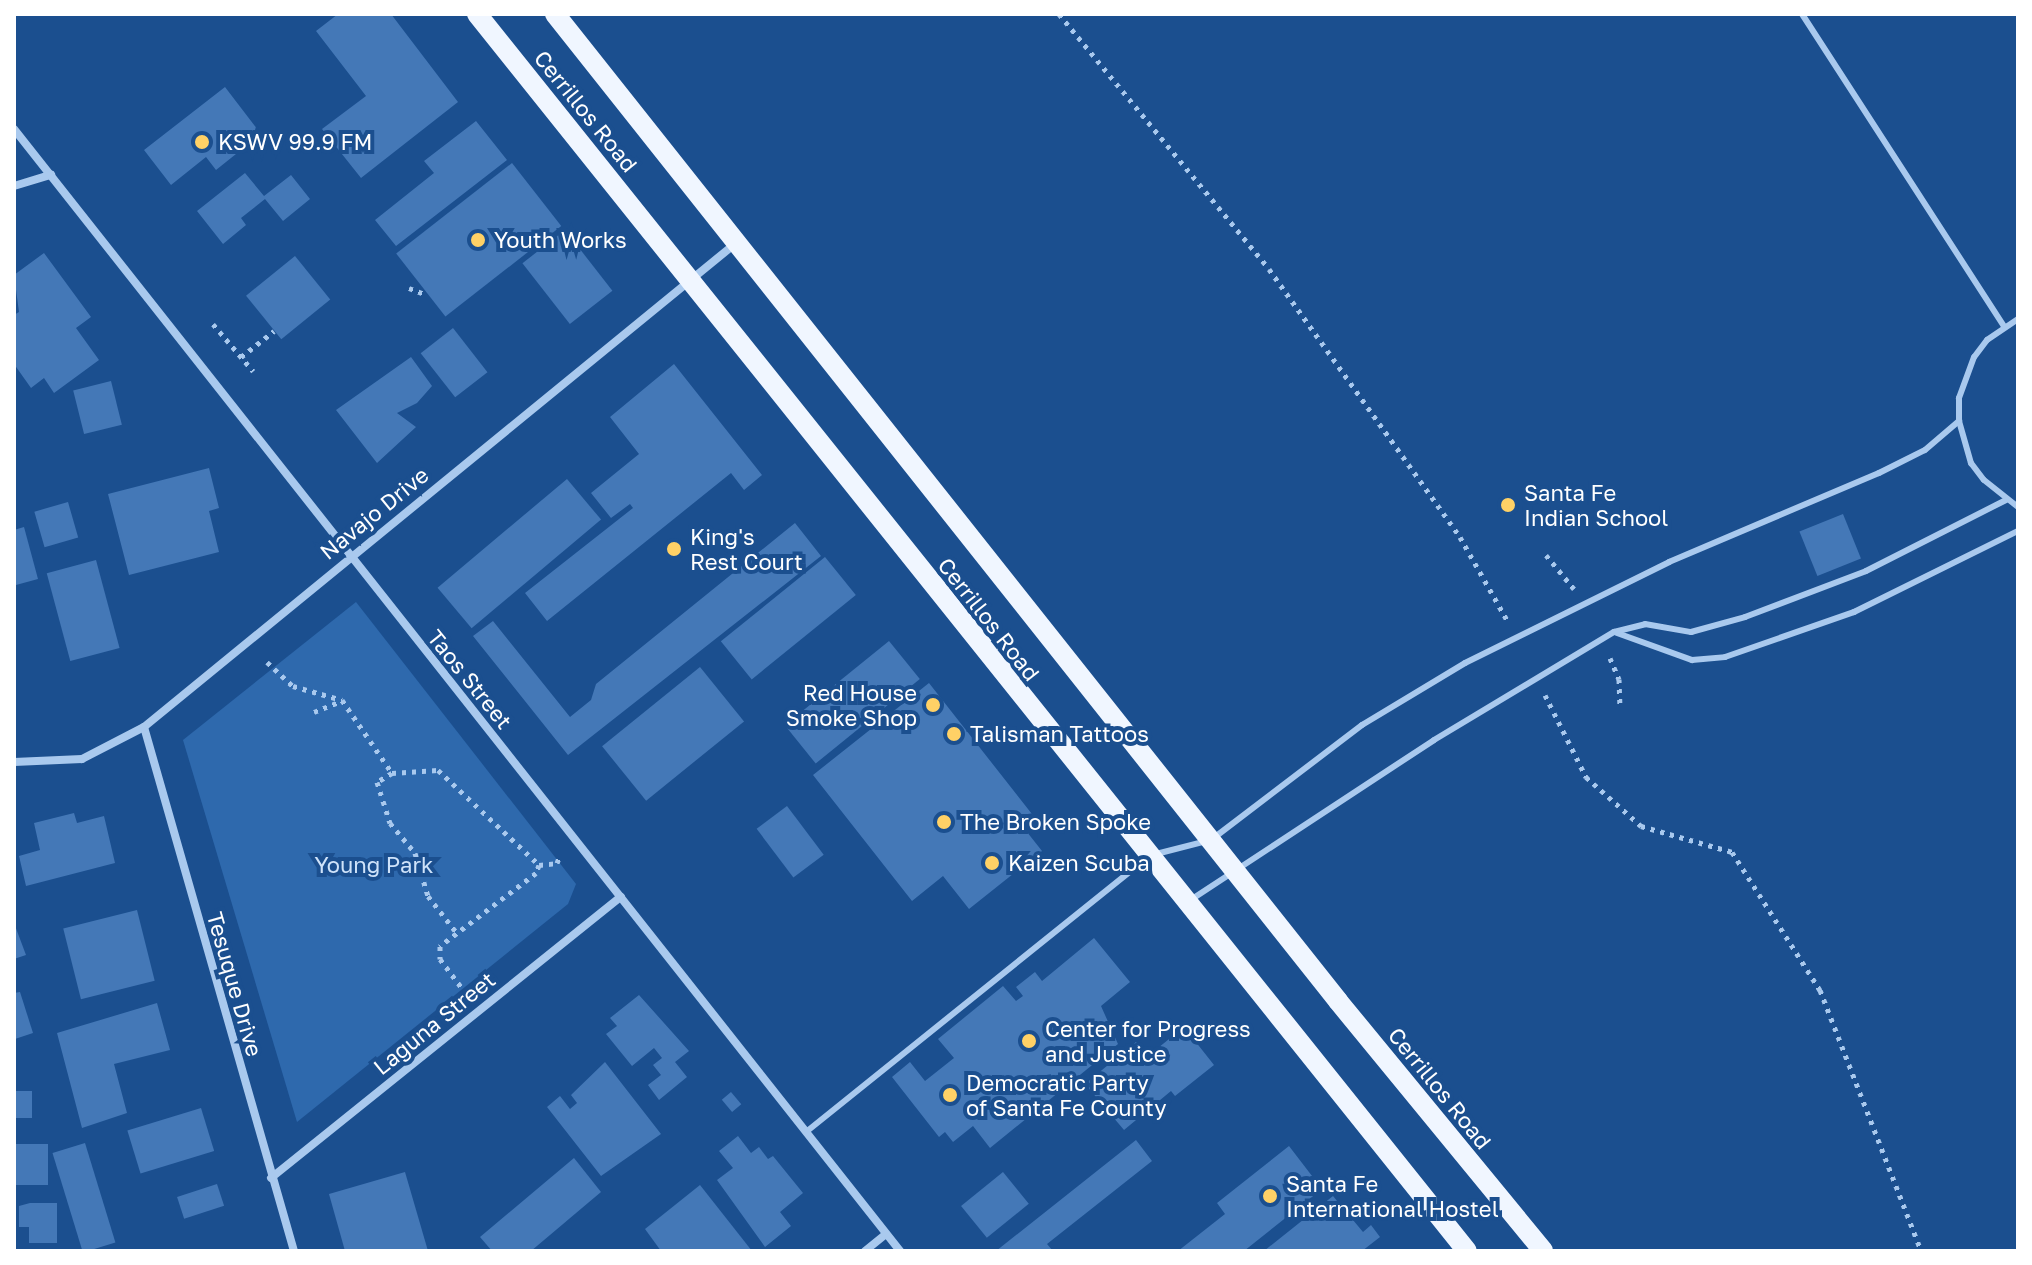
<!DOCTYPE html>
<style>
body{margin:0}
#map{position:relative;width:2032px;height:1265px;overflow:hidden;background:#1b4f8f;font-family:"Golos Text",sans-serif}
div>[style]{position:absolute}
.green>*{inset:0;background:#2e69ad}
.building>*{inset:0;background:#4478b7;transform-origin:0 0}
.path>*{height:5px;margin-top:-2.5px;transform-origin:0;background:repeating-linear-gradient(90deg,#a9c9ee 0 4px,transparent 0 10px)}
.service>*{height:6px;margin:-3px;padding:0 3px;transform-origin:3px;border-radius:3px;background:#a9c9ee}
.minor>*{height:8px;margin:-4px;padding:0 4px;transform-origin:4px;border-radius:4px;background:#a9c9ee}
.primary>*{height:20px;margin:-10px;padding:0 10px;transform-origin:10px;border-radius:10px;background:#f0f6ff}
.dots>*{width:22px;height:22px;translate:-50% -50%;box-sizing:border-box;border:4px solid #1b4f8f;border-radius:50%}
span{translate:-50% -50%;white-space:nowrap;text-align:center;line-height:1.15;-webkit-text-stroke:8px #1b4f8f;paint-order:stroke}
.street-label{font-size:22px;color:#fff}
.poi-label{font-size:22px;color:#fff}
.left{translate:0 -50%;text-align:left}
.right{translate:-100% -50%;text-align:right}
.park-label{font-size:22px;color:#cfe3fa}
.frame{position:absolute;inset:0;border:16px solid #fff;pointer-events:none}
</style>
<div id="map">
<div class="green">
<div style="clip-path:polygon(356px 602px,576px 884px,568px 904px,297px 1122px,183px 740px)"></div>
</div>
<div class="building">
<div style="clip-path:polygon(338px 14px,391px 14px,458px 102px,361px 178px,322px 129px,366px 96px,316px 31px)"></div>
<div style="clip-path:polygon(225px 87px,261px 134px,216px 170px,206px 157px,171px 185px,144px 150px)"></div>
<div style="clip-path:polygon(476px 121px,507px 160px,396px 246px,375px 220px,434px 173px,424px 161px)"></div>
<div style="left:512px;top:163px;width:80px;height:147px;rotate:52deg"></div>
<div style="clip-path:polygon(245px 173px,264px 196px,291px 175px,310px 199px,283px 221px,265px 199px,241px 218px,246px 225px,223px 244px,197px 211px)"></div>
<div style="left:565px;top:230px;width:77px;height:54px;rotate:52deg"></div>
<div style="clip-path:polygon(44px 253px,91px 317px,76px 328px,99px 360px,54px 393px,44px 378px,31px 388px,14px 364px,14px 315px,19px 312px,14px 275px)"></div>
<div style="left:295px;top:256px;width:56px;height:63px;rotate:51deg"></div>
<div style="left:453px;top:328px;width:56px;height:41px;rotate:52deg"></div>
<div style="clip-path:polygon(411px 357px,432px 386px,417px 403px,397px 413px,416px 427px,377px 463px,336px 410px)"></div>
<div style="clip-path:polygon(674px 364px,762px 475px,744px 490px,731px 473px,547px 621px,525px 593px,633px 508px,630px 504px,611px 518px,591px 493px,639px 454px,610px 417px)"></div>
<div style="left:111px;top:381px;width:45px;height:39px;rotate:76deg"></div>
<div style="clip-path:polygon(209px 468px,219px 508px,209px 511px,219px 552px,129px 575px,108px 494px)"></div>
<div style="left:567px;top:479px;width:53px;height:169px;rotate:50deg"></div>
<div style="left:68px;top:502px;width:37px;height:35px;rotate:74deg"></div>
<div style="left:1843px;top:514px;width:48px;height:47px;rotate:68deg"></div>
<div style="clip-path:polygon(795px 523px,821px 556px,568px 755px,473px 636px,493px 621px,570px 717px,591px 700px,596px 684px)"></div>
<div style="clip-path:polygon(24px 527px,38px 579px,16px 585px,14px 530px)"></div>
<div style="left:825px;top:557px;width:49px;height:134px;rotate:51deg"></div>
<div style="left:96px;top:560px;width:91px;height:51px;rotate:75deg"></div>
<div style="left:889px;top:641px;width:49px;height:134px;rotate:51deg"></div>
<div style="left:700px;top:667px;width:70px;height:126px;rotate:51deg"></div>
<div style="clip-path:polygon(929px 683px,1039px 823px,1027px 832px,1042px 851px,969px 909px,943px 876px,912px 901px,813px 775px)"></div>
<div style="left:787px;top:806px;width:61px;height:38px;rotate:53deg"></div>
<div style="clip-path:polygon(74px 813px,77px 823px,104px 816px,115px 863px,26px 886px,19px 856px,40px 850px,34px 823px)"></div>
<div style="left:137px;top:910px;width:73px;height:76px;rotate:76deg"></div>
<div style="clip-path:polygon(14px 923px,26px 955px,14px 959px)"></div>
<div style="clip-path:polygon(1094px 938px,1130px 982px,1101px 1006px,1118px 1044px,990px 1148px,973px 1126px,953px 1142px,945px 1132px,939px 1137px,892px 1077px,910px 1062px,925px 1081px,954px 1058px,938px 1039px,1003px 986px,1016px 1001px,1023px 996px,1016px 987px,1035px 972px,1042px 981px)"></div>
<div style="clip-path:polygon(20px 992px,33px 1033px,15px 1039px,14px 993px)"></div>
<div style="clip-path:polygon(639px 995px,689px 1051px,675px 1062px,687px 1077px,659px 1100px,648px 1085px,661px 1075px,653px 1065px,662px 1058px,654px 1048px,632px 1066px,606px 1034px,617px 1026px,610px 1018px)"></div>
<div style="clip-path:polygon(157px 1003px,170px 1050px,114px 1064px,127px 1113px,82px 1128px,57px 1033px)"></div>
<div style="clip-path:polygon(1184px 1027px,1214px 1065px,1175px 1096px,1171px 1091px,1124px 1130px,1085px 1084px,1136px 1042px,1148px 1056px)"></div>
<div style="clip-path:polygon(605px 1062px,661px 1134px,601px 1176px,547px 1107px,560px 1096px,570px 1109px,577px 1103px,571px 1095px)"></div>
<div style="left:14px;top:1091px;width:18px;height:27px"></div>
<div style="left:731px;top:1092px;width:16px;height:12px;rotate:50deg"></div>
<div style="left:201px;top:1108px;width:45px;height:77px;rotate:73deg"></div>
<div style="clip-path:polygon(738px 1136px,751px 1153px,759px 1147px,768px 1159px,773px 1156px,803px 1193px,780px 1212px,791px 1226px,765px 1247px,717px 1180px,733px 1168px,719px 1151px)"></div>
<div style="clip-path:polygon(1136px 1140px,1152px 1161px,1047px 1244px,1053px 1251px,996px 1251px)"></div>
<div style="left:85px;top:1143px;width:104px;height:34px;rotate:73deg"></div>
<div style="left:14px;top:1144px;width:34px;height:41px"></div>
<div style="clip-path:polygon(1289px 1146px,1322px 1189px,1244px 1251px,1178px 1251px,1225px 1214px,1217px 1203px)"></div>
<div style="clip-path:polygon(574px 1158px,601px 1192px,531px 1251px,492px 1251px,480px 1237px)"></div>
<div style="clip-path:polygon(405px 1172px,428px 1251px,345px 1251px,329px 1194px)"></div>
<div style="left:1003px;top:1172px;width:41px;height:54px;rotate:51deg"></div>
<div style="left:217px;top:1184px;width:23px;height:42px;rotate:72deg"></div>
<div style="clip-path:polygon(700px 1185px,752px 1251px,661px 1251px,645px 1229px)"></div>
<div style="clip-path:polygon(1333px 1196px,1363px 1232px,1371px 1225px,1380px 1237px,1362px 1251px,1264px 1251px)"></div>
<div style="clip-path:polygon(30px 1203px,57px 1203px,57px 1243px,29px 1243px,29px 1227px,19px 1227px,19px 1206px)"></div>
</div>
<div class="path">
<div style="left:1059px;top:14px;width:330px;rotate:50.5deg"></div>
<div style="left:1269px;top:269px;width:329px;rotate:54.5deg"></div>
<div style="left:1460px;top:537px;width:98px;rotate:60.5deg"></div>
<div style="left:409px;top:288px;width:19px;rotate:21deg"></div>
<div style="left:213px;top:324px;width:62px;rotate:49.6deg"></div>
<div style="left:241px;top:357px;width:42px;rotate:-38.2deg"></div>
<div style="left:1546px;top:555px;width:44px;rotate:50.5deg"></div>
<div style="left:1610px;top:658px;width:23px;rotate:67deg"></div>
<div style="left:1619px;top:679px;width:27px;rotate:88deg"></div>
<div style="left:267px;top:662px;width:35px;rotate:43deg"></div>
<div style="left:293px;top:686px;width:51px;rotate:15.9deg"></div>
<div style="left:342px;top:700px;width:88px;rotate:55.6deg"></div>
<div style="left:392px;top:773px;width:46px;rotate:-3.7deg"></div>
<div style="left:438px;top:770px;width:139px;rotate:43.2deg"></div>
<div style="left:539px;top:865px;width:9px;rotate:111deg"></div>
<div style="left:536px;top:873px;width:121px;rotate:142.8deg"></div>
<div style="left:440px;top:946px;width:13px;rotate:90deg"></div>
<div style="left:440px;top:959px;width:41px;rotate:52.9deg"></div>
<div style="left:1545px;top:695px;width:92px;rotate:63.4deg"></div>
<div style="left:1586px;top:777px;width:74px;rotate:41.7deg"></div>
<div style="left:1641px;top:826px;width:95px;rotate:15.9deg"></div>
<div style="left:1732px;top:852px;width:164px;rotate:57.5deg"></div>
<div style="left:1820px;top:990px;width:280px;rotate:68.8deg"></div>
<div style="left:314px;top:712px;width:29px;rotate:-22deg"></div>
<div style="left:392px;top:773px;width:17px;rotate:149deg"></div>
<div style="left:377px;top:782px;width:43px;rotate:72.4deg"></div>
<div style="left:390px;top:823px;width:39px;rotate:50deg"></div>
<div style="left:415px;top:853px;width:45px;rotate:73.2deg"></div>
<div style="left:428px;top:896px;width:46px;rotate:52.1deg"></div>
<div style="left:539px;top:865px;width:18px;rotate:-6deg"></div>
<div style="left:557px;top:863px;width:9px;rotate:-69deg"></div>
</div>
<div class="service">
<div style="left:1802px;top:14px;width:372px;rotate:57.1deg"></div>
<div style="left:2018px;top:319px;width:37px;rotate:146deg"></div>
<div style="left:1987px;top:340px;width:21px;rotate:127deg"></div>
<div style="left:1974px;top:357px;width:44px;rotate:110.1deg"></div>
<div style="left:1959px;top:398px;width:23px;rotate:90deg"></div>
<div style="left:1959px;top:421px;width:44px;rotate:74.1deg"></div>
<div style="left:1971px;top:463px;width:21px;rotate:53deg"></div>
<div style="left:1984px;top:480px;width:43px;rotate:38.5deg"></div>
<div style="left:1617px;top:633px;width:80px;rotate:19.8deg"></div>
<div style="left:1692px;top:660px;width:33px;rotate:-5deg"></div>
<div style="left:1725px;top:657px;width:137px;rotate:-19.2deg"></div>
<div style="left:1854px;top:612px;width:183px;rotate:-26.3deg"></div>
<div style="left:1156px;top:854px;width:57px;rotate:-14.3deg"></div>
<div style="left:1211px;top:840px;width:190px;rotate:-37.3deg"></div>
<div style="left:1362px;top:725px;width:120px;rotate:-31deg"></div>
<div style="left:1465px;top:663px;width:228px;rotate:-26.3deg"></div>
<div style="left:1669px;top:562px;width:228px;rotate:-23deg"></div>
<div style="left:1879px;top:473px;width:51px;rotate:-26.6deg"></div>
<div style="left:1925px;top:450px;width:45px;rotate:-40.5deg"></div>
<div style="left:1189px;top:901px;width:293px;rotate:-33.3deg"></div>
<div style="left:1434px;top:740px;width:210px;rotate:-31deg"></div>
<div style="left:1614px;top:632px;width:32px;rotate:-14deg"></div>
<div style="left:1645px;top:624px;width:47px;rotate:9.9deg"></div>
<div style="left:1691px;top:632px;width:56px;rotate:-15.5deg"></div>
<div style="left:1745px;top:617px;width:129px;rotate:-20.8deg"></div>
<div style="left:1866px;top:571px;width:157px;rotate:-26.9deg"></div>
<div style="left:806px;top:1132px;width:436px;rotate:-38.8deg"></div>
</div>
<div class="minor">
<div style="left:14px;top:129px;width:1430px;rotate:51.7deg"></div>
<div style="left:14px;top:186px;width:39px;rotate:-17deg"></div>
<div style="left:144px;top:727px;width:545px;rotate:74.03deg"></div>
<div style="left:14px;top:762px;width:68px;rotate:-2.5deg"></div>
<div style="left:82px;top:759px;width:70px;rotate:-27.3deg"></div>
<div style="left:144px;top:727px;width:765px;rotate:-39.27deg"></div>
<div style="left:271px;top:1178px;width:449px;rotate:-38.8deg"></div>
<div style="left:865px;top:1251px;width:27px;rotate:-39deg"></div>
</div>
<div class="primary">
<div style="left:477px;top:14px;width:1584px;rotate:51.33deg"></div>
<div style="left:555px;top:14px;width:1260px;rotate:51.57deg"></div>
<div style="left:1338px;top:1001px;width:323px;rotate:50.6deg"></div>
</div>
<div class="dots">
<div style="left:202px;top:142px;background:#ffd166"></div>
<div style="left:478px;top:240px;background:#ffd166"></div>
<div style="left:1508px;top:505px;background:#ffd166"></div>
<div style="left:674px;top:549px;background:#ffd166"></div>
<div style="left:933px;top:705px;background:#ffd166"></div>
<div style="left:954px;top:734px;background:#ffd166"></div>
<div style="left:944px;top:822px;background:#ffd166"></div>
<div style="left:992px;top:863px;background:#ffd166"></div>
<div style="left:1029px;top:1041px;background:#ffd166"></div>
<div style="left:950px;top:1095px;background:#ffd166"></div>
<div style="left:1270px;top:1196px;background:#ffd166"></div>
</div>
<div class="street-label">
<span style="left:586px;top:111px;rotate:51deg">Cerrillos Road</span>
<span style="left:374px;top:513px;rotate:-39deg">Navajo Drive</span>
<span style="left:989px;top:619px;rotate:52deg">Cerrillos Road</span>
<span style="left:470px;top:679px;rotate:51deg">Taos Street</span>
<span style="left:235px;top:984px;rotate:74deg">Tesuque Drive</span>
<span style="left:434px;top:1023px;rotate:-39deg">Laguna Street</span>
<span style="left:1440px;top:1088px;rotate:51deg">Cerrillos Road</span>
</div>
<div class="poi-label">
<span class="left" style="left:218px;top:142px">KSWV 99.9 FM</span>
<span class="left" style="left:494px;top:240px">Youth Works</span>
<span class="left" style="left:1524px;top:505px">Santa Fe<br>Indian School</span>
<span class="left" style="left:690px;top:549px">King's<br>Rest Court</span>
<span class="right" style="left:917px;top:705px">Red House<br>Smoke Shop</span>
<span class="left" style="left:970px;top:734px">Talisman Tattoos</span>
<span class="left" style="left:960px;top:822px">The Broken Spoke</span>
<span class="left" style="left:1008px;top:863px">Kaizen Scuba</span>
<span class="left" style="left:1045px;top:1041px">Center for Progress<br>and Justice</span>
<span class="left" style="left:966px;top:1095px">Democratic Party<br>of Santa Fe County</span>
<span class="left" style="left:1286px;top:1196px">Santa Fe<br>International Hostel</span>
</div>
<div class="park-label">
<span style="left:374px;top:865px">Young Park</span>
</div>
<div class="frame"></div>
</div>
